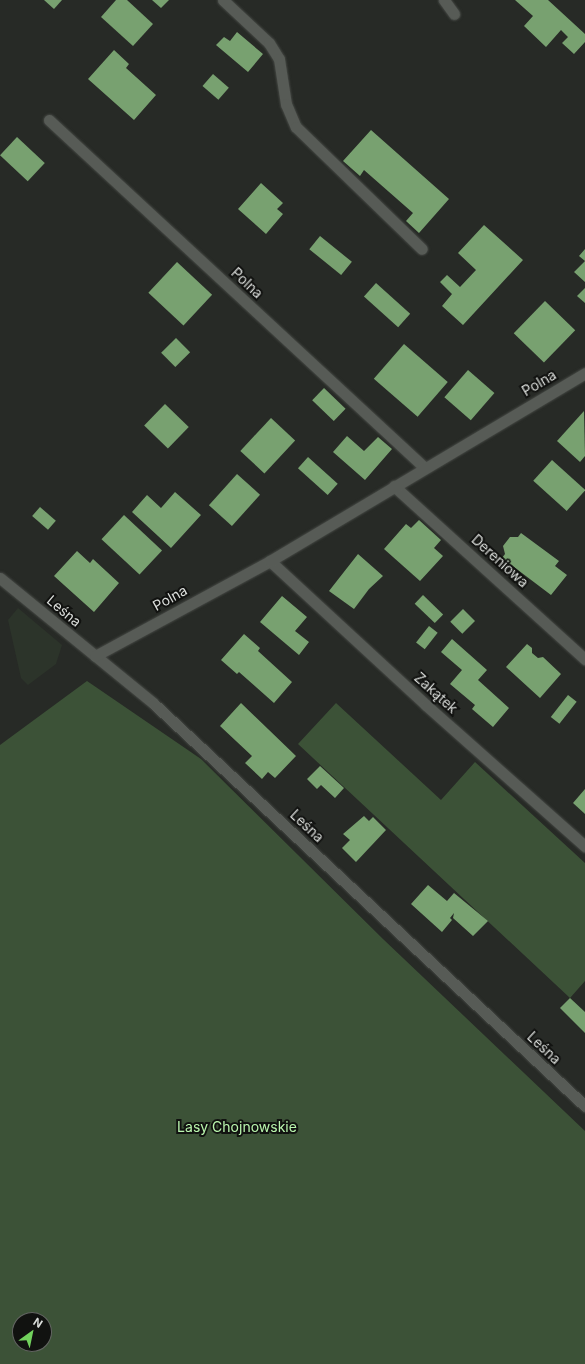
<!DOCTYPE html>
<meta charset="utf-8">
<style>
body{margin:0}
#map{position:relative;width:585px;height:1364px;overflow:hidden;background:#272a26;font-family:Inter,sans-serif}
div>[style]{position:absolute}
.built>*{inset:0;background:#2c342a}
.green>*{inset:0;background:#3c5237}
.building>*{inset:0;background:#78a170;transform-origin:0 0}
.roads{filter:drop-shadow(0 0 1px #454844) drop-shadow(0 0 1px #454844)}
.service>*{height:11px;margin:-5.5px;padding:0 5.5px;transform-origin:5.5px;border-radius:5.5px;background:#575b56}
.minor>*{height:11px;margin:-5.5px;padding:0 5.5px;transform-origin:5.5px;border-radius:5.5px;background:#575b56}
span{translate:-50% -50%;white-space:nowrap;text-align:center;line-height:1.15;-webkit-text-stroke:4px #111210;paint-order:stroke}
.street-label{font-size:14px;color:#dbdedb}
.park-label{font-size:14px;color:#baf6ae}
.north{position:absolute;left:12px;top:1312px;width:40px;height:40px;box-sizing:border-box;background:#111210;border:1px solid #626461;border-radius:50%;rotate:33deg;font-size:11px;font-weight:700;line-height:16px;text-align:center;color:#dbdedb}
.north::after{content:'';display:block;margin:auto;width:14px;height:18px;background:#72d25d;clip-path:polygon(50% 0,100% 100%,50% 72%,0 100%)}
</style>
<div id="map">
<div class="built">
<div style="clip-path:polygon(18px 608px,62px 645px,56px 664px,28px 685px,21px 678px,8px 620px)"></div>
</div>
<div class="green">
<div style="clip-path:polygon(evenodd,87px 681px,201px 759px,383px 939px,585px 1131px,585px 1364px,0 1364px,0 745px,87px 681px,20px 1320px,44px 1320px,44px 1344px,20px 1344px,20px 1320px)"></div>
<div style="clip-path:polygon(336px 703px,441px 800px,475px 762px,585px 863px,585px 981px,570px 998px,298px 744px)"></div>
</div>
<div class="building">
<div style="clip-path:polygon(44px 0,62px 0,54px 9px)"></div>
<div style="clip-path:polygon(116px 0,127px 0,153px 24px,133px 46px,101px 17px)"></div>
<div style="clip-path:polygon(152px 0,169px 0,161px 8px)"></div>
<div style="clip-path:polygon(515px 0,548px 0,585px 34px,585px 42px,574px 54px,562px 43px,568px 37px,561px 30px,546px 47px,524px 26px,533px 16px)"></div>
<div style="clip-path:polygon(237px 32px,263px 54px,248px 72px,216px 45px,224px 37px,230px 41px)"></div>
<div style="clip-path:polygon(114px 50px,129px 64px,126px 68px,156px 95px,134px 120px,88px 79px)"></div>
<div style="left:213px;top:74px;width:21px;height:16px;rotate:41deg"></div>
<div style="clip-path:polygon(371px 130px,449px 199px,419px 233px,406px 221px,413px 213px,364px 170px,360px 176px,343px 161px)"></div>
<div style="left:17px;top:137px;width:38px;height:25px;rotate:43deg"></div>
<div style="clip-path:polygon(261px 183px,283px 203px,277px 209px,283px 214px,266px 234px,238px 209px)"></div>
<div style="clip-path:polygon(484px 225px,523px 260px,463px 325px,442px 306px,452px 294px,440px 282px,447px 275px,460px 287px,476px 270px,458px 253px)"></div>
<div style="left:320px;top:236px;width:41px;height:17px;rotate:39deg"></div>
<div style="clip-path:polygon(585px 249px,585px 282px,574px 272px,585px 261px,579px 256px)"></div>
<div style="left:177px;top:262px;width:48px;height:42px;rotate:43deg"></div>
<div style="left:376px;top:283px;width:46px;height:18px;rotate:42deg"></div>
<div style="clip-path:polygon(585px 288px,585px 303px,577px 296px)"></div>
<div style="left:545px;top:301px;width:42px;height:45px;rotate:44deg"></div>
<div style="left:176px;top:338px;width:20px;height:21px;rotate:45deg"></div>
<div style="left:404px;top:344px;width:58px;height:46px;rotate:41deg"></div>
<div style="left:468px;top:370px;width:35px;height:36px;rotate:41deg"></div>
<div style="left:324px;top:388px;width:30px;height:17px;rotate:44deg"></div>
<div style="left:165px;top:404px;width:33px;height:30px;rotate:44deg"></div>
<div style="clip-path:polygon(584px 411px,585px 456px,580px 462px,557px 441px)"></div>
<div style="left:271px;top:418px;width:33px;height:45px;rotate:43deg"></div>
<div style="clip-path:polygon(347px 436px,364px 451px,378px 437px,392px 449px,365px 480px,333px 452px)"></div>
<div style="left:308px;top:457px;width:40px;height:15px;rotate:42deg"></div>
<div style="left:552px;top:460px;width:45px;height:28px;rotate:42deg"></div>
<div style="left:237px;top:474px;width:31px;height:42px;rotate:42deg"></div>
<div style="clip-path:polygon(175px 492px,201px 515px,171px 548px,132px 512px,147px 495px,161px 508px)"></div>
<div style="left:40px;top:507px;width:21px;height:12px;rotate:41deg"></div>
<div style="left:124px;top:515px;width:52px;height:33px;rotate:43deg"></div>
<div style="clip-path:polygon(419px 520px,441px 540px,434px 548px,443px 556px,420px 581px,384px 549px,406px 524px,411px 528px)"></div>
<div style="clip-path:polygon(521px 533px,559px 561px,555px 566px,567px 575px,551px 595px,502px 558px,505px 554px,503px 546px,510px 537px,518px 537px)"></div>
<div style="clip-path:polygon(77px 551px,90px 563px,93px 559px,119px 583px,94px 612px,54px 576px)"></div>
<div style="clip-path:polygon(358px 554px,383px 576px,369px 589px,354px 609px,329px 591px)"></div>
<div style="left:423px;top:595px;width:28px;height:12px;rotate:44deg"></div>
<div style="clip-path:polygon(282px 596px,307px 617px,295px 631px,309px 642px,299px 655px,260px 622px)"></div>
<div style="left:463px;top:609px;width:17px;height:18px;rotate:45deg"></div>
<div style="left:429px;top:626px;width:11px;height:21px;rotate:38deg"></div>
<div style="clip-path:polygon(244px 634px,260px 648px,258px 651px,292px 682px,274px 703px,239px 672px,237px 674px,221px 660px)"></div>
<div style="clip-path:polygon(452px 639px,487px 670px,478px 680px,509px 708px,493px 727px,472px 709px,475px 705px,450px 684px,462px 670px,441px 652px)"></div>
<div style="clip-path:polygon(527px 644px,532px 648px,532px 653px,538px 658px,543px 657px,561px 674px,540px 698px,506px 667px)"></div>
<div style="left:568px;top:695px;width:11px;height:28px;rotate:38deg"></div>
<div style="clip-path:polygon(241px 703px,296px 756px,275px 778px,268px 772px,262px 779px,245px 763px,252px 756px,220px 726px)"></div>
<div style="clip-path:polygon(320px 766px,344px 788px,335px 798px,321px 785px,317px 789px,307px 779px)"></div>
<div style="clip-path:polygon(585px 789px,585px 814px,573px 803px)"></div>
<div style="clip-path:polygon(364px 816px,369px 821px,373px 817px,386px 830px,356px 862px,342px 848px,350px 840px,343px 834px)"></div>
<div style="clip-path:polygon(428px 885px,447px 901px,454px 893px,488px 921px,473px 936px,453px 918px,454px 913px,450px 918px,452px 920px,442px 932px,411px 904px)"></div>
<div style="clip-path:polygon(570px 998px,585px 1012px,585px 1033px,560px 1008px)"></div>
</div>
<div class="roads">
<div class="service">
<div style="left:223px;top:0;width:63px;rotate:43.1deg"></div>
<div style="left:269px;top:43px;width:19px;rotate:58deg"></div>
<div style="left:279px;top:59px;width:46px;rotate:81.2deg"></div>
<div style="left:286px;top:104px;width:25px;rotate:67deg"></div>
<div style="left:296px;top:127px;width:175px;rotate:44.1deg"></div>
<div style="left:444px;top:0;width:17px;rotate:54deg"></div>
</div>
<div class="minor">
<div style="left:49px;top:120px;width:512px;rotate:42.79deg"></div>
<div style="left:394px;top:486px;width:258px;rotate:42.2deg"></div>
<div style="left:270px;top:561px;width:212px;rotate:42.7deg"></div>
<div style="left:426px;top:705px;width:213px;rotate:41.6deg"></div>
<div style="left:0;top:578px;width:198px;rotate:39.2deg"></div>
<div style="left:153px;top:703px;width:591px;rotate:43.01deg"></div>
<div style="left:95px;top:656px;width:199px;rotate:-28.5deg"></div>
<div style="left:270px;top:561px;width:367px;rotate:-30.8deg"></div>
</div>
</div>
<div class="street-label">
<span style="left:247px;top:283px;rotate:43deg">Polna</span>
<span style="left:539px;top:383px;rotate:-31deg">Polna</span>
<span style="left:500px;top:561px;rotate:42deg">Dereniowa</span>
<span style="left:170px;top:598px;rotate:-29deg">Polna</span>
<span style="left:64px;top:611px;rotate:40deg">Leśna</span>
<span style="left:436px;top:693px;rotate:42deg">Zakątek</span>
<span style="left:307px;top:826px;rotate:43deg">Leśna</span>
<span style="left:544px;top:1048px;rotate:43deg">Leśna</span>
</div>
<div class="park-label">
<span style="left:237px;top:1127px">Lasy Chojnowskie</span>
</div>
<div class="north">N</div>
</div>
